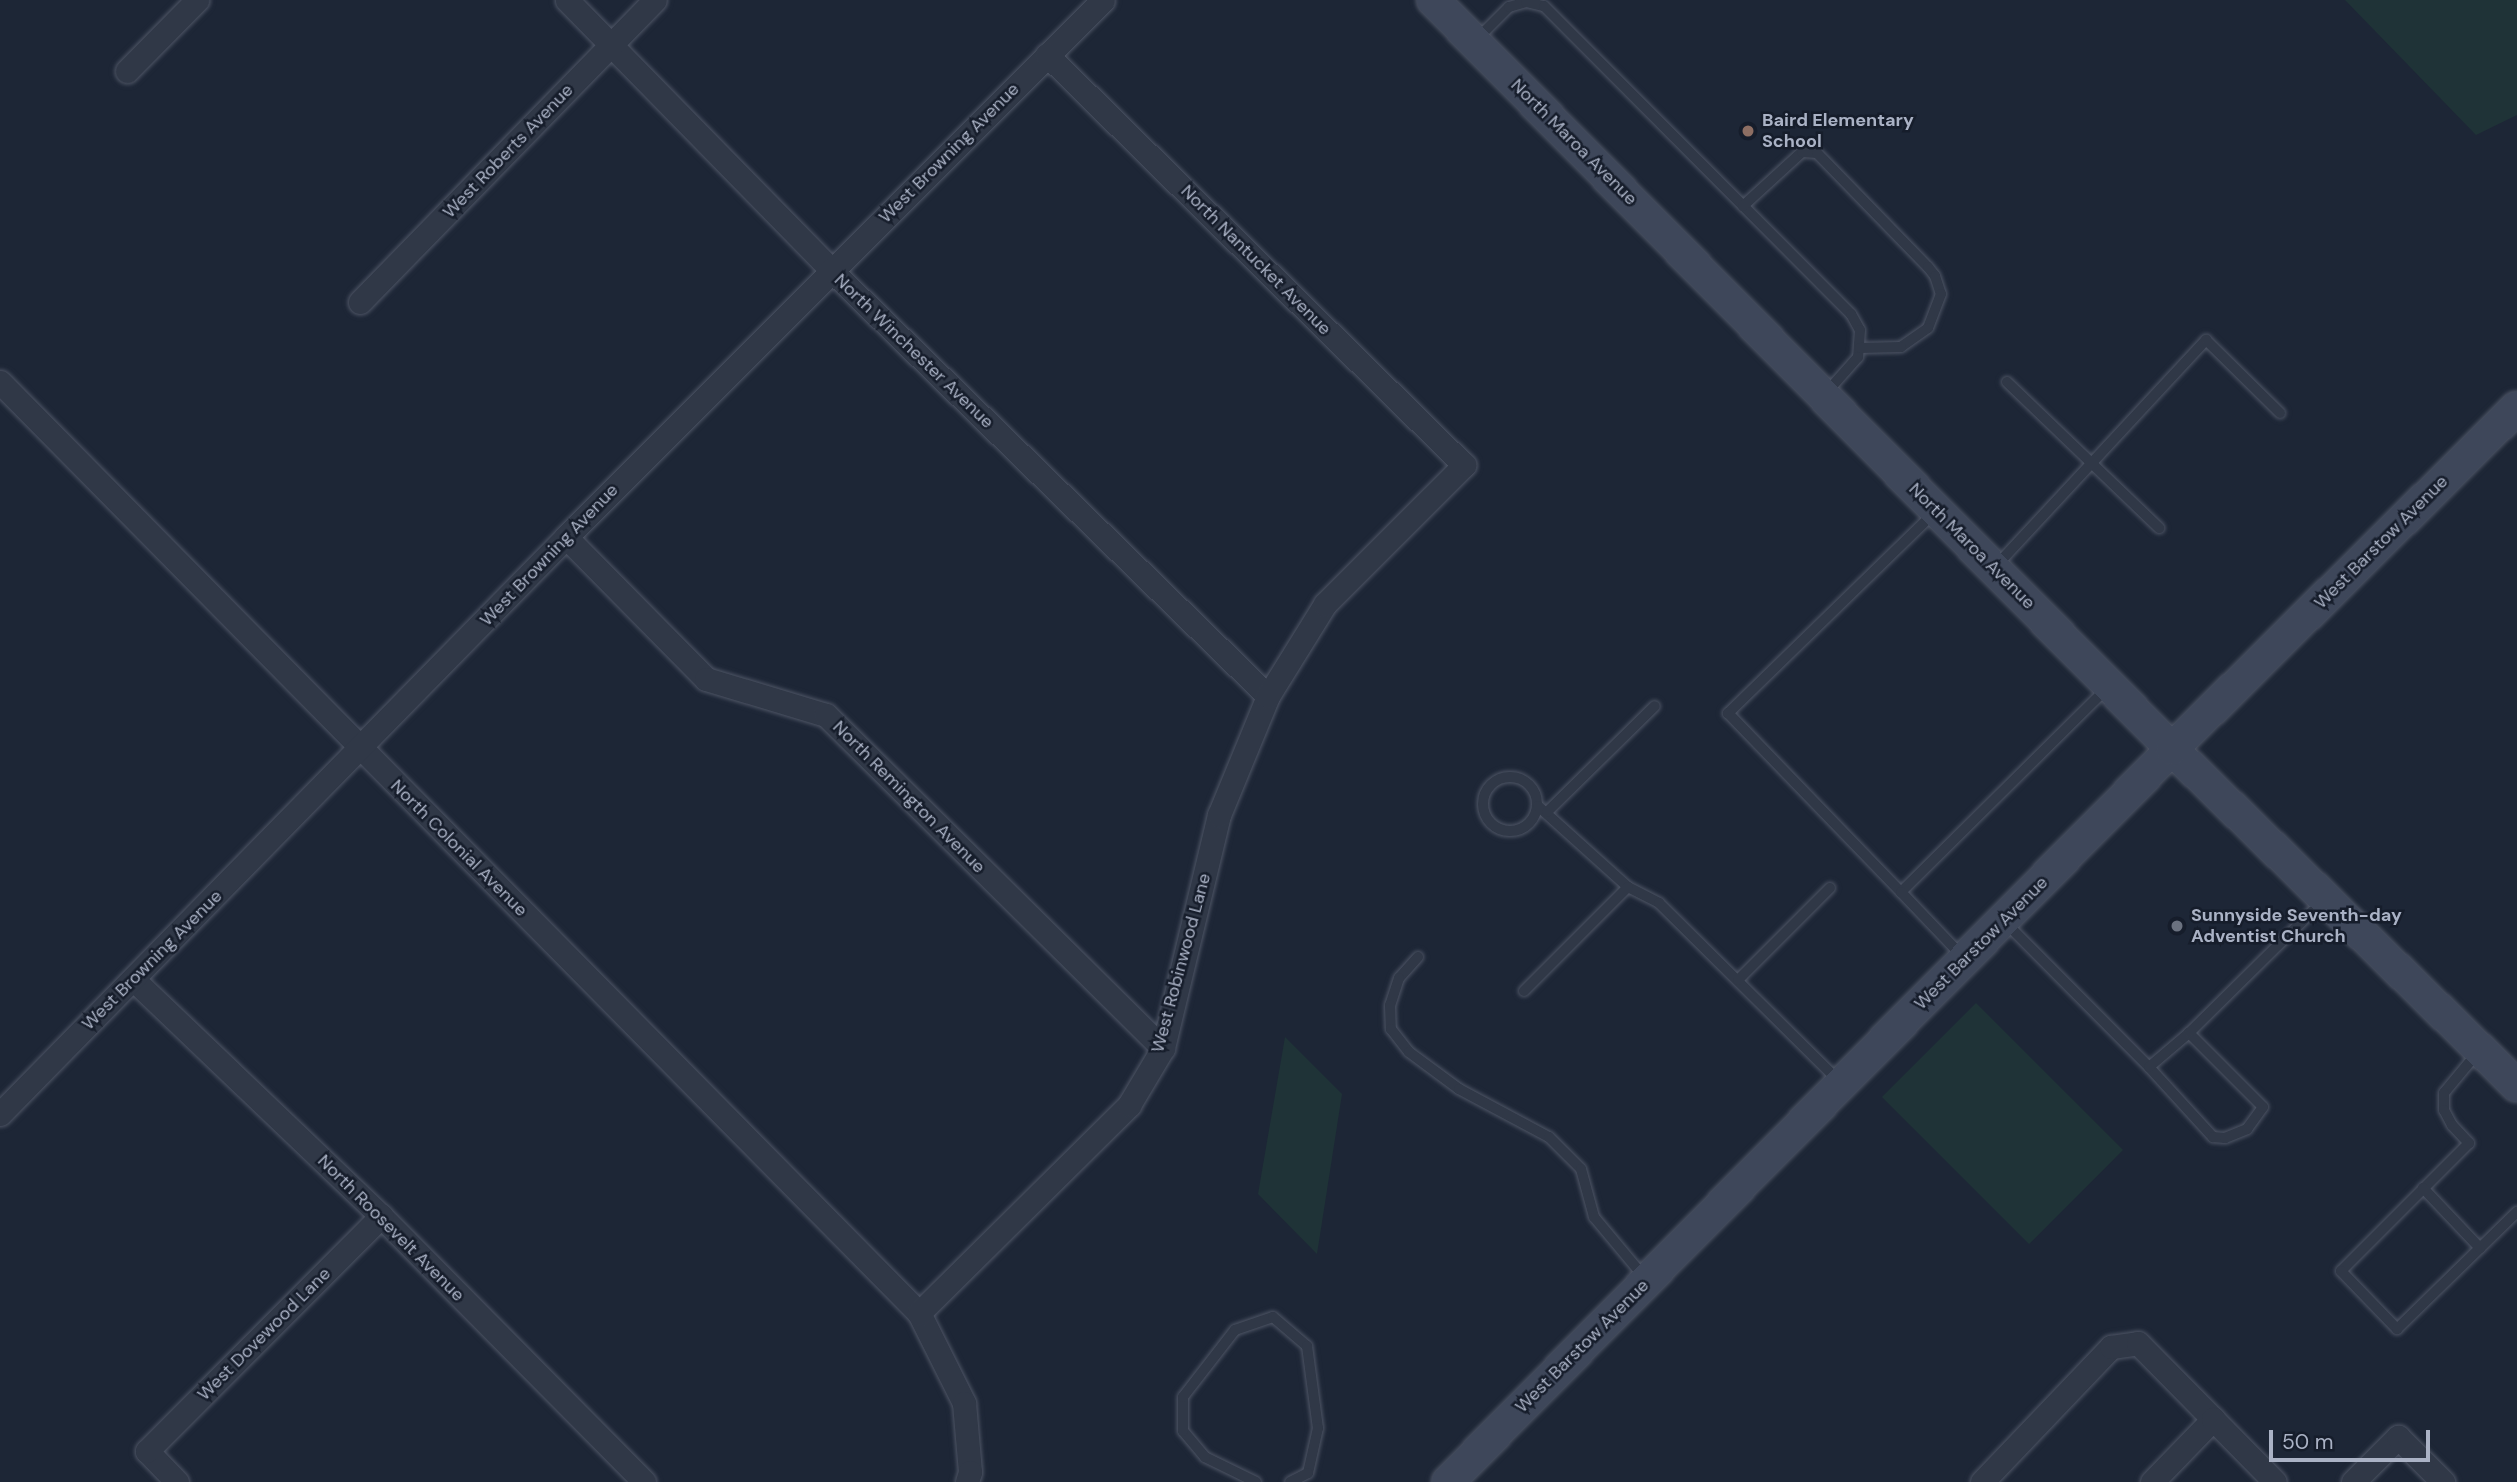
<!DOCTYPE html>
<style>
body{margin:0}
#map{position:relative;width:2517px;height:1482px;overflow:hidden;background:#1d2636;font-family:"DM Sans",sans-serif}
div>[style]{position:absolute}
.green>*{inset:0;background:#1f3337;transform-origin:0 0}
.roads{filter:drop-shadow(0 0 2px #4e5565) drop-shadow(0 0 2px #4e5565)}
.lane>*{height:10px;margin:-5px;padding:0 5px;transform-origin:5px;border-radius:5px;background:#303847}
.lane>.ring{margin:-5px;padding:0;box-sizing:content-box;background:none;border:10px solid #303847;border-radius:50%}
.street>*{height:23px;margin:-11.5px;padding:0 11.5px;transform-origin:11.5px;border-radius:11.5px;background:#303847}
.secondary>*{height:32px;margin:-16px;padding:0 16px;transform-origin:16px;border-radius:16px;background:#3e475a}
.dots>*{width:19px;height:19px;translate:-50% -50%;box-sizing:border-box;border:4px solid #161d2b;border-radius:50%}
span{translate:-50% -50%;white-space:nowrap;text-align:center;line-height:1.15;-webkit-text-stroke:5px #161d2b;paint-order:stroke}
.poi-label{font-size:18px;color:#aab2c5;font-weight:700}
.left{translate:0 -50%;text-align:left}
.street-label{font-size:18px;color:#aab2c5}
.scale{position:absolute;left:2269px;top:1430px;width:161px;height:32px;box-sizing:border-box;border:4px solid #aab2c5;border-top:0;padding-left:9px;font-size:21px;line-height:24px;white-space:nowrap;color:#aab2c5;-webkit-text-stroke:5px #161d2b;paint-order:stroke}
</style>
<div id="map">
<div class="green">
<div style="clip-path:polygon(2345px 0,2517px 0,2517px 115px,2476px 135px)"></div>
<div style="left:1976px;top:1003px;width:208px;height:133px;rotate:45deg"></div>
<div style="clip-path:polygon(1285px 1037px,1342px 1094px,1317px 1254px,1258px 1194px)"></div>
</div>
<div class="roads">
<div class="lane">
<div style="left:1475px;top:41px;width:48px;rotate:-45deg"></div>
<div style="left:1509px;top:7px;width:18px;rotate:-16deg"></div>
<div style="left:1526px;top:2px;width:18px;rotate:13deg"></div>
<div style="left:1544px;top:6px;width:435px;rotate:45.1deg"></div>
<div style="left:1851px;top:314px;width:18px;rotate:61deg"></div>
<div style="left:1860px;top:330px;width:27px;rotate:94deg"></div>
<div style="left:1858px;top:357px;width:48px;rotate:131.6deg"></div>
<div style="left:1743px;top:206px;width:80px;rotate:-42.5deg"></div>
<div style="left:1802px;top:152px;width:15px;rotate:4deg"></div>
<div style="left:1817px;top:153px;width:159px;rotate:45.8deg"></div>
<div style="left:1928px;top:267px;width:11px;rotate:52deg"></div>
<div style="left:1935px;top:276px;width:19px;rotate:72deg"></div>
<div style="left:1941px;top:294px;width:36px;rotate:111deg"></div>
<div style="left:1928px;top:328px;width:33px;rotate:145deg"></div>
<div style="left:1901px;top:347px;width:41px;rotate:178.6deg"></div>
<div style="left:2007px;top:382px;width:211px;rotate:43.8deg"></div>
<div style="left:1935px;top:512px;width:289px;rotate:135.8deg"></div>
<div style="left:1728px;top:713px;width:249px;rotate:46deg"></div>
<div style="left:1901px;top:892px;width:290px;rotate:-44.7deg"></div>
<div style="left:1996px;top:566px;width:309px;rotate:-47.1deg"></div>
<div style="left:2206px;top:340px;width:104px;rotate:44.6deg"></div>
<div class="ring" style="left:1483px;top:777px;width:44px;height:44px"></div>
<div style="left:1538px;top:806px;width:121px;rotate:42deg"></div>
<div style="left:1628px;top:887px;width:35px;rotate:27deg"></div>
<div style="left:1659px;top:903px;width:253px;rotate:44.7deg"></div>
<div style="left:1547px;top:812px;width:151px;rotate:-44.5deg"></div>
<div style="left:1901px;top:892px;width:90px;rotate:46.4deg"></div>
<div style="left:2006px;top:923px;width:203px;rotate:45.2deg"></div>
<div style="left:2149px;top:1067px;width:95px;rotate:47.6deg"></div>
<div style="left:2213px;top:1137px;width:12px;rotate:5deg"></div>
<div style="left:2225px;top:1138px;width:24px;rotate:-22deg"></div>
<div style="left:2247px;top:1129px;width:27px;rotate:-54deg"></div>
<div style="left:2263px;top:1107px;width:105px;rotate:-135deg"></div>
<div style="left:2189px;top:1033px;width:52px;rotate:139.6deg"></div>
<div style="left:1418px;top:957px;width:28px;rotate:132deg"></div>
<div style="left:1399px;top:978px;width:28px;rotate:108deg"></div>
<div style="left:1390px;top:1005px;width:24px;rotate:88deg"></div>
<div style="left:1391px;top:1029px;width:29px;rotate:52deg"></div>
<div style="left:1409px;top:1052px;width:62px;rotate:36.5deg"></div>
<div style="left:1459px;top:1089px;width:102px;rotate:28.1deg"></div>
<div style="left:1549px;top:1137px;width:45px;rotate:45deg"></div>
<div style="left:1581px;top:1169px;width:50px;rotate:74.8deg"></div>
<div style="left:1594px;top:1217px;width:80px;rotate:50.1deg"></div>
<div style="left:1738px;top:980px;width:130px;rotate:-45deg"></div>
<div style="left:1524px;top:991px;width:147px;rotate:-45deg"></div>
<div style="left:2189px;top:1033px;width:188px;rotate:-44.6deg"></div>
<div style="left:2478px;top:1052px;width:53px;rotate:129.7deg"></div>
<div style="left:2444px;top:1093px;width:17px;rotate:90deg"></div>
<div style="left:2444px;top:1110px;width:17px;rotate:62deg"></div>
<div style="left:2452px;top:1125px;width:25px;rotate:47deg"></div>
<div style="left:2469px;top:1143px;width:181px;rotate:135deg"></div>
<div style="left:2341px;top:1271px;width:81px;rotate:46deg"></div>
<div style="left:2397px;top:1329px;width:168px;rotate:-44.3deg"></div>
<div style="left:2423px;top:1188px;width:83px;rotate:46.5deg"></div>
<div style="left:1256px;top:1482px;width:57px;rotate:-153.9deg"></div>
<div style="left:1205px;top:1457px;width:34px;rotate:-130deg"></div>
<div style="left:1183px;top:1431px;width:34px;rotate:-90deg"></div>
<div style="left:1183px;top:1397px;width:85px;rotate:-52.2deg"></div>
<div style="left:1235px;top:1330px;width:40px;rotate:-18.9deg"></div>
<div style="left:1273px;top:1317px;width:45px;rotate:40.5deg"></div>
<div style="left:1307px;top:1346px;width:83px;rotate:82.4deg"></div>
<div style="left:1318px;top:1428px;width:46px;rotate:102.5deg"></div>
<div style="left:1308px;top:1473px;width:20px;rotate:153deg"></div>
</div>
<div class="street">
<div style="left:567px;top:0;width:378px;rotate:45.6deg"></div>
<div style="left:831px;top:270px;width:610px;rotate:44.27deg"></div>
<div style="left:127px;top:71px;width:100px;rotate:-45.4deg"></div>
<div style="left:360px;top:302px;width:422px;rotate:-45.7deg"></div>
<div style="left:0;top:382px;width:1308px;rotate:45.37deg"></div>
<div style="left:919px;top:1313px;width:101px;rotate:63.4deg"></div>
<div style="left:964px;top:1403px;width:69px;rotate:85deg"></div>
<div style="left:970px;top:1472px;width:10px;rotate:107deg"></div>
<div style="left:566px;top:537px;width:199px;rotate:45.4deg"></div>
<div style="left:706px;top:679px;width:125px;rotate:16.7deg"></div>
<div style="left:826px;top:715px;width:474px;rotate:44.7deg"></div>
<div style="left:133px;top:979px;width:343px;rotate:43.7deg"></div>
<div style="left:381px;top:1216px;width:374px;rotate:45.3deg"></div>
<div style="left:0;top:1114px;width:808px;rotate:-45.55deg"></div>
<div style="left:566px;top:537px;width:759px;rotate:-45deg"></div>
<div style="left:919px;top:1313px;width:296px;rotate:-44.7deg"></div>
<div style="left:1129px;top:1105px;width:66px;rotate:-59.2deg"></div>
<div style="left:1163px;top:1048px;width:240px;rotate:-76.5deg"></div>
<div style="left:1219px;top:815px;width:129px;rotate:-67.6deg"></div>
<div style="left:1268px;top:696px;width:108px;rotate:-58.2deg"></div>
<div style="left:1325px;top:604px;width:197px;rotate:-45deg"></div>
<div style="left:1464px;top:465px;width:585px;rotate:-135.48deg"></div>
<div style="left:177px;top:1482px;width:43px;rotate:-134.1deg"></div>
<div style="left:147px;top:1451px;width:332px;rotate:-45.1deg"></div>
<div style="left:1982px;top:1482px;width:187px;rotate:-46.3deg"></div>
<div style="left:2111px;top:1347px;width:27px;rotate:-8deg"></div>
<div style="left:2138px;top:1343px;width:107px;rotate:45.4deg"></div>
<div style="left:2152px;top:1482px;width:88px;rotate:-45.9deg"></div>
<div style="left:2213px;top:1419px;width:88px;rotate:45.5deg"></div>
<div style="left:2353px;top:1482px;width:64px;rotate:-45deg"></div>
<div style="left:2398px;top:1437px;width:64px;rotate:45deg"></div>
</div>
<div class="secondary">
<div style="left:1433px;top:0;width:1052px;rotate:45.39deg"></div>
<div style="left:2172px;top:749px;width:482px;rotate:44.3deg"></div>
<div style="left:1448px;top:1482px;width:1030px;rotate:-45.35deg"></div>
<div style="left:2172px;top:749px;width:485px;rotate:-44.7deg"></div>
</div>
</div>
<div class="dots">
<div style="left:1748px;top:131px;background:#8d6e63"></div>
<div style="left:2177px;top:926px;background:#6b7280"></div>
</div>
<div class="poi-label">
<span class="left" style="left:1762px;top:131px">Baird Elementary<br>School</span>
<span class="left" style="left:2191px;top:926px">Sunnyside Seventh-day<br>Adventist Church</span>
</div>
<div class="street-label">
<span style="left:1574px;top:142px;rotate:45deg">North Maroa Avenue</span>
<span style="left:508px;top:151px;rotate:-46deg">West Roberts Avenue</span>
<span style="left:949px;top:153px;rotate:-45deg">West Browning Avenue</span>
<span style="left:1256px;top:260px;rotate:45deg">North Nantucket Avenue</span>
<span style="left:914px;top:351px;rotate:44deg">North Winchester Avenue</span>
<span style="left:2381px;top:542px;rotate:-45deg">West Barstow Avenue</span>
<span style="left:1972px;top:546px;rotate:45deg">North Maroa Avenue</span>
<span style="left:549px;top:555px;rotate:-46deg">West Browning Avenue</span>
<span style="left:909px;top:797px;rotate:45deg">North Remington Avenue</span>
<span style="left:459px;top:848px;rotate:45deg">North Colonial Avenue</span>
<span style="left:1981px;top:943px;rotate:-45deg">West Barstow Avenue</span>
<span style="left:152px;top:960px;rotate:-45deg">West Browning Avenue</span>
<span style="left:1181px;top:963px;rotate:-75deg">West Robinwood Lane</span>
<span style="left:391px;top:1228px;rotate:45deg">North Roosevelt Avenue</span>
<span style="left:264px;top:1334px;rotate:-45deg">West Dovewood Lane</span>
<span style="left:1582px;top:1346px;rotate:-45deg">West Barstow Avenue</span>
</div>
<div class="scale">50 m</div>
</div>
